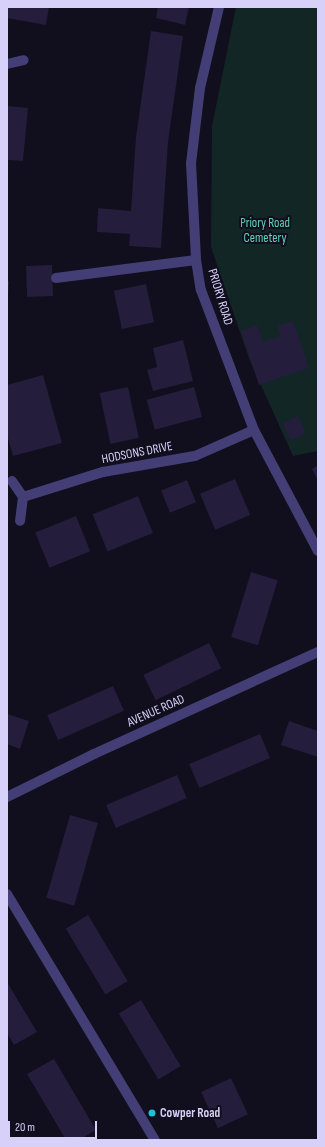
<!DOCTYPE html>
<style>
body{margin:0}
#map{position:relative;width:325px;height:1147px;overflow:hidden;background:#110e1d;font-family:"Sofia Sans Condensed",sans-serif}
div>[style]{position:absolute}
.green>*{inset:0;background:#122626}
.building>*{inset:0;background:#241d3b;transform-origin:0 0}
.service>*{height:10px;margin:-5px;padding:0 5px;transform-origin:5px;border-radius:5px;background:#433f76}
.minor>*{height:10px;margin:-5px;padding:0 5px;transform-origin:5px;border-radius:5px;background:#433f76}
.dots>*{width:11px;height:11px;translate:-50% -50%;box-sizing:border-box;border:2px solid #110e1d;border-radius:50%}
span{translate:-50% -50%;white-space:nowrap;text-align:center;line-height:1.15;-webkit-text-stroke:4px #110e1d;paint-order:stroke}
.park-label{font-size:13px;color:#67cfb8}
.street-label{font-size:13px;color:#d7d0f9}
.poi-label{font-size:13px;color:#d7d0f9;font-weight:700}
.left{translate:0 -50%;text-align:left}
.frame{position:absolute;inset:0;border:8px solid #d7d0f9;pointer-events:none}
.scale{position:absolute;left:8px;top:1121px;width:89px;height:18px;box-sizing:border-box;border:2px solid #d7d0f9;border-top:0;padding-left:5px;font-size:12px;line-height:14px;white-space:nowrap;color:#d7d0f9;-webkit-text-stroke:3px #110e1d;paint-order:stroke}
</style>
<div id="map">
<div class="green">
<div style="clip-path:polygon(236px 7px,318px 7px,318px 451px,293px 456px,250px 361px,211px 247px,212px 126px)"></div>
</div>
<div class="building">
<div style="clip-path:polygon(7px 7px,49px 7px,46px 25px,7px 18px)"></div>
<div style="clip-path:polygon(158px 7px,189px 7px,185px 25px,156px 18px)"></div>
<div style="clip-path:polygon(151px 31px,183px 36px,168px 142px,161px 248px,129px 246px,130px 234px,97px 232px,98px 208px,131px 211px,136px 137px)"></div>
<div style="clip-path:polygon(7px 106px,28px 108px,23px 161px,7px 160px)"></div>
<div style="left:52px;top:265px;width:31px;height:26px;rotate:88deg"></div>
<div style="clip-path:polygon(7px 281px,9px 281px,8px 297px,7px 297px)"></div>
<div style="left:146px;top:284px;width:39px;height:33px;rotate:78deg"></div>
<div style="clip-path:polygon(293px 321px,309px 368px,259px 385px,241px 331px,257px 325px,263px 342px,281px 336px,277px 326px)"></div>
<div style="clip-path:polygon(183px 340px,193px 381px,153px 391px,147px 370px,157px 367px,153px 348px)"></div>
<div style="clip-path:polygon(43px 375px,62px 443px,13px 456px,7px 435px,7px 385px)"></div>
<div style="left:128px;top:387px;width:52px;height:29px;rotate:78deg"></div>
<div style="left:194px;top:387px;width:31px;height:49px;rotate:75deg"></div>
<div style="left:298px;top:416px;width:19px;height:17px;rotate:65deg"></div>
<div style="clip-path:polygon(318px 465px,318px 481px,312px 469px)"></div>
<div style="left:235px;top:479px;width:39px;height:38px;rotate:67deg"></div>
<div style="left:187px;top:480px;width:24px;height:28px;rotate:68deg"></div>
<div style="left:138px;top:496px;width:40px;height:49px;rotate:68deg"></div>
<div style="left:76px;top:516px;width:38px;height:44px;rotate:68deg"></div>
<div style="left:251px;top:572px;width:28px;height:68px;rotate:17deg"></div>
<div style="left:209px;top:643px;width:28px;height:73px;rotate:64deg"></div>
<div style="left:113px;top:686px;width:27px;height:72px;rotate:66deg"></div>
<div style="clip-path:polygon(7px 714px,29px 721px,20px 749px,7px 744px)"></div>
<div style="clip-path:polygon(289px 721px,318px 731px,318px 757px,281px 745px)"></div>
<div style="left:260px;top:734px;width:26px;height:77px;rotate:67deg"></div>
<div style="left:177px;top:775px;width:25px;height:77px;rotate:67deg"></div>
<div style="left:70px;top:815px;width:29px;height:86px;rotate:16deg"></div>
<div style="left:88px;top:915px;width:77px;height:26px;rotate:59deg"></div>
<div style="clip-path:polygon(7px 982px,37px 1032px,14px 1045px,7px 1033px)"></div>
<div style="left:141px;top:1000px;width:77px;height:26px;rotate:59deg"></div>
<div style="clip-path:polygon(54px 1059px,96px 1130px,79px 1140px,66px 1140px,27px 1074px)"></div>
<div style="left:231px;top:1078px;width:40px;height:33px;rotate:65deg"></div>
</div>
<div class="service">
<div style="left:56px;top:278px;width:141px;rotate:-7.3deg"></div>
</div>
<div class="minor">
<div style="left:219px;top:7px;width:83px;rotate:103.2deg"></div>
<div style="left:200px;top:88px;width:76px;rotate:96.8deg"></div>
<div style="left:191px;top:163px;width:97px;rotate:87deg"></div>
<div style="left:196px;top:260px;width:30px;rotate:81deg"></div>
<div style="left:201px;top:290px;width:150px;rotate:69.3deg"></div>
<div style="left:254px;top:430px;width:137px;rotate:62.1deg"></div>
<div style="left:7px;top:64px;width:17px;rotate:-13deg"></div>
<div style="left:12px;top:481px;width:19px;rotate:55deg"></div>
<div style="left:23px;top:497px;width:24px;rotate:97deg"></div>
<div style="left:23px;top:497px;width:84px;rotate:-17.4deg"></div>
<div style="left:103px;top:472px;width:93px;rotate:-9.9deg"></div>
<div style="left:195px;top:456px;width:64px;rotate:-23.8deg"></div>
<div style="left:7px;top:797px;width:97px;rotate:-26.3deg"></div>
<div style="left:94px;top:754px;width:246px;rotate:-24.5deg"></div>
<div style="left:7px;top:894px;width:287px;rotate:59deg"></div>
</div>
<div class="dots">
<div style="left:152px;top:1113px;background:#1dbfd9"></div>
</div>
<div class="park-label">
<span style="left:265px;top:231px">Priory Road<br>Cemetery</span>
</div>
<div class="street-label">
<span style="left:220px;top:297px;rotate:73deg">PRIORY ROAD</span>
<span style="left:137px;top:453px;rotate:-11deg">HODSONS DRIVE</span>
<span style="left:156px;top:711px;rotate:-24deg">AVENUE ROAD</span>
</div>
<div class="poi-label">
<span class="left" style="left:160px;top:1113px">Cowper Road</span>
</div>
<div class="frame"></div>
<div class="scale">20 m</div>
</div>
